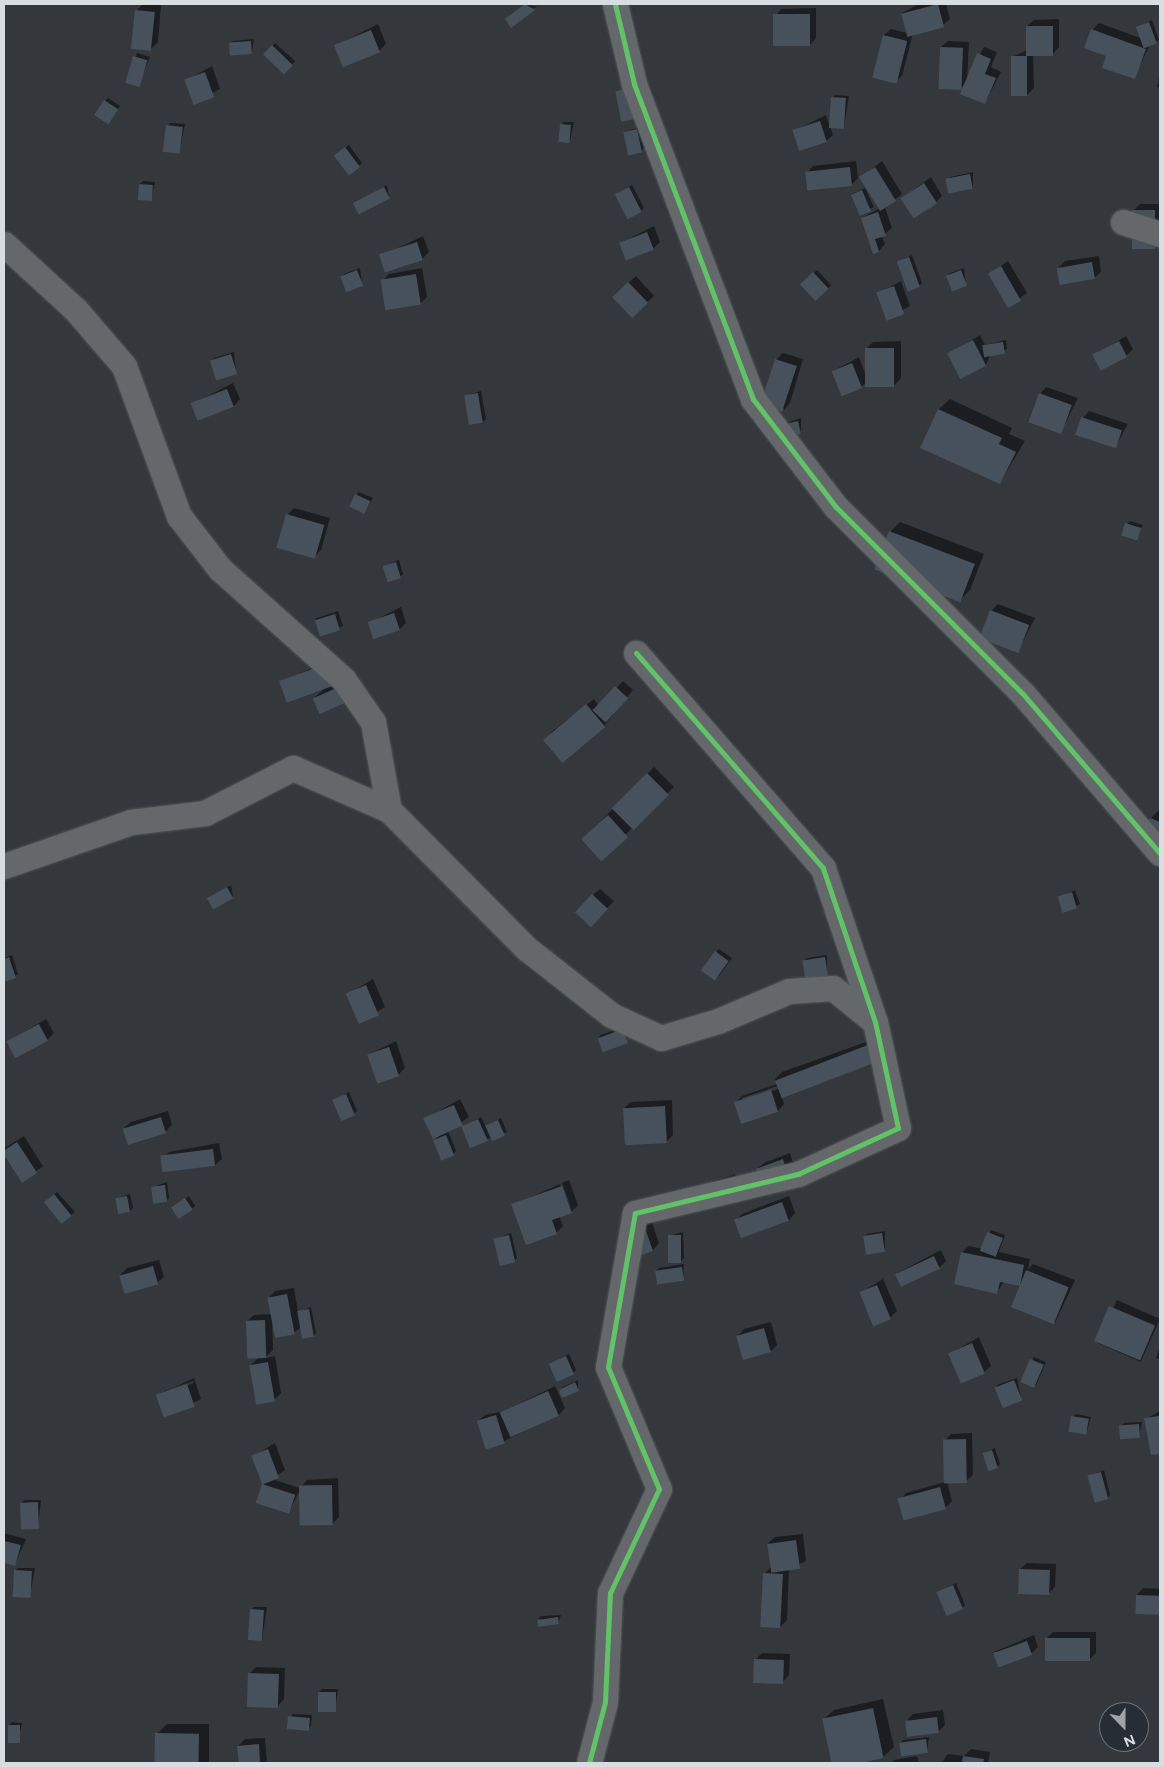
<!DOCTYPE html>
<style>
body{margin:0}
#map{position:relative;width:1164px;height:1767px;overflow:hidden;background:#34383c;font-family:Figtree,sans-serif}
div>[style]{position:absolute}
.shadow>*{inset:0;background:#0007;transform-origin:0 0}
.building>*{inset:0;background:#46515c;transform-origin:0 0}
.roads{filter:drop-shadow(0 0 1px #515558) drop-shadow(0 0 1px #515558)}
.minor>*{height:25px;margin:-12.5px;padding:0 12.5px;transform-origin:12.5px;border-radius:12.5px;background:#64686b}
.cycleway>*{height:5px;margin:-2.5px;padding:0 2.5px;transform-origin:2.5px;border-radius:2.5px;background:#61c268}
span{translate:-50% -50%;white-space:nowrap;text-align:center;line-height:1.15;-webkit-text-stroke:5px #262d35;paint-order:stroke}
.frame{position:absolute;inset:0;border:5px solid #d8dde2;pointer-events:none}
.north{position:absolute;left:1099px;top:1702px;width:50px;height:50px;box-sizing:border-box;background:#262d35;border:1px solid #6d737a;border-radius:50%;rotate:158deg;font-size:14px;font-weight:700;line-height:20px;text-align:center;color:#d8dde2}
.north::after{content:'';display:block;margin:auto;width:18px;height:22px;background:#9fa3a8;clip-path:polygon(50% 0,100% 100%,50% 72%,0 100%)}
</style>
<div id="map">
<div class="shadow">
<div style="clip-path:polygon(143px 4px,161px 5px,158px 42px,151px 49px,136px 11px)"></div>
<div style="clip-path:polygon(526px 4px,537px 7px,509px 17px)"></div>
<div style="clip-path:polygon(919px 4px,946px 4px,950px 19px,943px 25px,913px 33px,902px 76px,895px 82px,884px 35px,891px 29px,907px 33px,902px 13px)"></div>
<div style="clip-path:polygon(816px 8px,816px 38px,810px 45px,775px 16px,781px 9px)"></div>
<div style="clip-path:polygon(1059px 19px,1059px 47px,1053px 54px,1033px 54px,1034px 88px,1027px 95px,1012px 57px,1027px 50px,1027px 26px,1034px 20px)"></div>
<div style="clip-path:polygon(1152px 20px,1159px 40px,1150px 45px,1134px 77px,1108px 56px,1092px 30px,1099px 23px,1143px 39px,1138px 27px)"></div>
<div style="clip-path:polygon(378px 24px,386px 44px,379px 51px,336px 45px)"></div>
<div style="clip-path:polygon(254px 39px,252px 52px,230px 44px,233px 41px)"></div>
<div style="clip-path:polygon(948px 41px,969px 42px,967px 79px,984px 47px,997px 52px,991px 67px,1001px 72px,985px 103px,965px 84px,960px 89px,941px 47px)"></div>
<div style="left:275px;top:43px;width:27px;height:16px;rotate:42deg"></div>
<div style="clip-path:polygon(137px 53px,150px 57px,138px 86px,127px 82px)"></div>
<div style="clip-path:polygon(212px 66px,220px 89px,195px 102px,187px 80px)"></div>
<div style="clip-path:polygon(1160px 72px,1160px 88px,1157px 87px)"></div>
<div style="clip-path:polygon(835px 95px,849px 96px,844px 127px,832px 98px)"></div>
<div style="clip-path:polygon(108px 98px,120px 106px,107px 123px,105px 101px)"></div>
<div style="clip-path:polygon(826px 115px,833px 135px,826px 141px,794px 131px)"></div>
<div style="clip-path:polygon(564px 122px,574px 122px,570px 141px,561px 125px)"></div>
<div style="clip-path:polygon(170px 123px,185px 124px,179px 152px,167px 126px)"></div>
<div style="clip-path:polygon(640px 127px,644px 148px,641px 151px,624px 132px)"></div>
<div style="clip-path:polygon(349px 145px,362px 163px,359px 166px,338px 153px)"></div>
<div style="clip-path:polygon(856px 161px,858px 178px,851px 185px,807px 173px,813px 166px)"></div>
<div style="clip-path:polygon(882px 161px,902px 194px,885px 207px,892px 228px,882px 236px,885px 244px,879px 251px,862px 218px,880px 208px,861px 177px)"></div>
<div style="clip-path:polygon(973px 172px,973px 188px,947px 180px,950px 177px)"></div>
<div style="clip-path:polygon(931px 177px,942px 196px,936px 202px,902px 198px)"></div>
<div style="clip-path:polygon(143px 181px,155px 182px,151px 200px,140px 184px)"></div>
<div style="clip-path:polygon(387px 185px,389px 198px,358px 202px)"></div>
<div style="clip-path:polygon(632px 185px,644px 208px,641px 211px,617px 194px)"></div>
<div style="left:865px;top:188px;width:21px;height:15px;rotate:65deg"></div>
<div style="clip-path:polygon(1140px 204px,1160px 204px,1160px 241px,1154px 248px,1134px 210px)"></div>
<div style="clip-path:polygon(654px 226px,660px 242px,653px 249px,620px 243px)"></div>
<div style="clip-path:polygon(423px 236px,429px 252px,422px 259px,381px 256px)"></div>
<div style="clip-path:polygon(912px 255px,922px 283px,919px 286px,898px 262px)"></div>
<div style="clip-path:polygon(1099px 256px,1101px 272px,1094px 278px,1058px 268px,1065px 261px)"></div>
<div style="clip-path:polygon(1008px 261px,1027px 293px,1008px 307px,990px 274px)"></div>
<div style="clip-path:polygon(360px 268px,362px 285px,341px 277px,344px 274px)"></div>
<div style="clip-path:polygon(422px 268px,427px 297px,420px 304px,382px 281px,389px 274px)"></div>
<div style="clip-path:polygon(964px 268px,966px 285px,947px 276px,950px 273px)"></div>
<div style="left:817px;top:270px;width:21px;height:21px;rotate:47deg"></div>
<div style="clip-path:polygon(636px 276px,654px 296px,632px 316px,621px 290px)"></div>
<div style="clip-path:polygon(901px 281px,910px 306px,886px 319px,877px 294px)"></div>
<div style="clip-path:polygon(980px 335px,985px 345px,1006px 340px,1007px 349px,990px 355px,986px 365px,962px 377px,950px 354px)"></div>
<div style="clip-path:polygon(1126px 336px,1133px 349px,1126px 356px,1094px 355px)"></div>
<div style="clip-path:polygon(901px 341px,901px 378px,895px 385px,867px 382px,861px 387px,833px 371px,859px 357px,866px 376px,866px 349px,873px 342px)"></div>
<div style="clip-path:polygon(234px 352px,236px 373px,211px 361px,214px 358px)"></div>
<div style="clip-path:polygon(783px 353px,803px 359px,790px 403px,784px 410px,776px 360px)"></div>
<div style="clip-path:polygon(233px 383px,240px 399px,234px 406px,192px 404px)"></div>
<div style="clip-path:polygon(1046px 387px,1078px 398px,1061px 432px,1040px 394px)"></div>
<div style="clip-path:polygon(481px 391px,486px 419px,483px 422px,465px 396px)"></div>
<div style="clip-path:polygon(950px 399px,1012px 428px,1009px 434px,1025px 441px,1000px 483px,922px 447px,939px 409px)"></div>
<div style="clip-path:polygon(1089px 411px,1128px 424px,1116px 446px,1083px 418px)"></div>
<div style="clip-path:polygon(801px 418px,801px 433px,786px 423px)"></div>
<div style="clip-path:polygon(359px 492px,373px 498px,365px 512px,356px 495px)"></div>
<div style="clip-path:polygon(294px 508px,330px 518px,321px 550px,314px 557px,287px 515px)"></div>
<div style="clip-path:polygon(1130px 521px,1143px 525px,1136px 539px,1127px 524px)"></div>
<div style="clip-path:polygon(900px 522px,984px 554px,970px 590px,960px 600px,890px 532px)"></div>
<div style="clip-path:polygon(399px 560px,403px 574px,400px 577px,384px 566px)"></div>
<div style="clip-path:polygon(998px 604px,1035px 618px,1018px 651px,991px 611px)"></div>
<div style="clip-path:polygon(401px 607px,406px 623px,400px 629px,369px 623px)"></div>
<div style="left:338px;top:611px;width:16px;height:24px;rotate:72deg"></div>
<div style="clip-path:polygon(332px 659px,354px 694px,314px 698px,325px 688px,280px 682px)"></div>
<div style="clip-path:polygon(623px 681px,633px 690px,604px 726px,550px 733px,594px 699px,599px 706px)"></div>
<div style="clip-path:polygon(654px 767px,674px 787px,600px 860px,589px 833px)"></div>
<div style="clip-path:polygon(1160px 809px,1160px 849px,1151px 818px)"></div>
<div style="clip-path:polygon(231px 885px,233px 897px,209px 899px,212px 896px)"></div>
<div style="clip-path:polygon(600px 889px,614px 901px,597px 919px,593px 895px)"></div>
<div style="clip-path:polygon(1075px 890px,1080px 904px,1065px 911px,1060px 897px)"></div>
<div style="clip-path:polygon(719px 949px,732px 958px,719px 976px,716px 952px)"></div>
<div style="clip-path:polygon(12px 955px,18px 974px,4px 981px,4px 958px)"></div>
<div style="clip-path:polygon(827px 955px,827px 975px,804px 961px,807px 958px)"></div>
<div style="clip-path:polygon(373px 979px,385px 1007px,360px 1022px,348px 994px)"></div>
<div style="clip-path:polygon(46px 1019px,54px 1033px,47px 1040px,8px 1041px)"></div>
<div style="clip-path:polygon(626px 1026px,627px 1042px,598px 1038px,601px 1035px)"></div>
<div style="clip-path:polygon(evenodd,880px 1037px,886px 1053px,781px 1094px,784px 1104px,778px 1111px,742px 1122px,736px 1102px,742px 1096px,777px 1084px,775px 1079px,782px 1072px,880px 1037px,777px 1086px,778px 1089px,742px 1101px,742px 1098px,777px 1086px)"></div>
<div style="clip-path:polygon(396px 1041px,405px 1068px,398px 1075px,368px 1055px)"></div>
<div style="clip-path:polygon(349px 1092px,357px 1111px,354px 1114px,334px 1100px)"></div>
<div style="clip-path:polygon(460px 1099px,469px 1117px,448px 1131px,456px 1151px,453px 1154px,434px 1141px,441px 1134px,425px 1119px)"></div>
<div style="clip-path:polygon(672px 1100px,673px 1135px,666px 1142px,624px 1108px,631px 1102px)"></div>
<div style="clip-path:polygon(168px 1111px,172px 1125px,165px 1132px,124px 1128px,131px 1122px)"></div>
<div style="clip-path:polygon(481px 1117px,486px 1127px,501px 1118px,507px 1132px,487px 1139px,462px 1127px)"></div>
<div style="left:24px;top:1136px;width:36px;height:25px;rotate:58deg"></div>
<div style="clip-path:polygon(219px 1143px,222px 1159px,215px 1165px,163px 1158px,169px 1152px)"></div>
<div style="clip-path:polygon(790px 1153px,793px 1163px,757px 1169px,764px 1163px)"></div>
<div style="clip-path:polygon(735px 1174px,740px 1188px,711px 1182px)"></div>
<div style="clip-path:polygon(569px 1180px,578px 1205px,571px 1212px,559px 1216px,563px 1226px,556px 1233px,513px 1205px,560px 1184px,572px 1210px,562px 1183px)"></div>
<div style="clip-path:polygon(167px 1182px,169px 1198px,166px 1201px,153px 1187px)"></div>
<div style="clip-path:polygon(57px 1192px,75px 1212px,63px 1223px,48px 1199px)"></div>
<div style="clip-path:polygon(130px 1194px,133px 1208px,130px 1211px,116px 1199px)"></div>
<div style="clip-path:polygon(189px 1196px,195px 1206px,192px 1209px,172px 1208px)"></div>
<div style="clip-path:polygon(789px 1196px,795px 1213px,789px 1220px,742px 1237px,736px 1220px,742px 1214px)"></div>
<div style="clip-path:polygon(651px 1220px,659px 1243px,653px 1250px,623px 1234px)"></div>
<div style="clip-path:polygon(991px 1230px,1005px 1235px,999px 1252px,1030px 1259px,1028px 1270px,1033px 1264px,1075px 1280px,1055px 1323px,1021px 1285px,1004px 1282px,997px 1292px,962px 1252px,969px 1246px,983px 1249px)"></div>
<div style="clip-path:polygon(885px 1231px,885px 1251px,864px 1237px,867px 1234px)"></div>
<div style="clip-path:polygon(683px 1232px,684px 1258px,681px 1261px,669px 1236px)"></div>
<div style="clip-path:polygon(511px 1233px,517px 1258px,514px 1261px,495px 1239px)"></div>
<div style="clip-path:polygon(941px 1250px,946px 1261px,939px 1268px,897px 1273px)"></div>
<div style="clip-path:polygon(159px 1260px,164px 1277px,157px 1283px,120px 1275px,127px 1268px)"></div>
<div style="clip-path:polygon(684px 1264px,683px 1280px,656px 1271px,659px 1268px)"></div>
<div style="clip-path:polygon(883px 1279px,897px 1311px,890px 1318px,860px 1293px)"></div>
<div style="clip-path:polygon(294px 1288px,298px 1312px,311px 1307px,316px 1333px,313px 1336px,301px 1327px,294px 1333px,272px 1322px,273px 1350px,265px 1358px,275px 1356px,281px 1393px,274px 1400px,250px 1366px,259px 1357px,247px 1321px,254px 1315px,272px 1314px,269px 1298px,275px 1291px)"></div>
<div style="left:1117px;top:1300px;width:47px;height:47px;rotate:24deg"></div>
<div style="clip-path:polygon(771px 1322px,777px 1345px,771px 1351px,738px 1336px,744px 1329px)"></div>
<div style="clip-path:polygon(979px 1337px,991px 1366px,984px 1372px,949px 1354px)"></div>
<div style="clip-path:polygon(1160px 1347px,1160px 1359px,1156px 1358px)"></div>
<div style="clip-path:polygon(569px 1354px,576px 1370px,573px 1373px,550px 1364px)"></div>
<div style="left:1034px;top:1357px;width:13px;height:26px;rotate:23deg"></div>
<div style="clip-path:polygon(evenodd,194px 1378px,201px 1399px,165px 1416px,158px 1395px,194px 1378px,193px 1381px,194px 1383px,164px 1393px,164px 1391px,193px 1381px)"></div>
<div style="clip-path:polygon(1017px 1378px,1021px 1399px,996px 1387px,999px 1384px)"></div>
<div style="clip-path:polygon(578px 1380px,578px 1390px,560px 1390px,563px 1387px)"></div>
<div style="clip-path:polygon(555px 1386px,565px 1408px,559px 1415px,487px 1449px,478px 1421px,485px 1415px,504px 1411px)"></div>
<div style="clip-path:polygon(1160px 1411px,1160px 1452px,1152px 1454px,1146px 1419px)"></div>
<div style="clip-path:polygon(1076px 1414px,1091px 1417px,1086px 1434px,1073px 1417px)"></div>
<div style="clip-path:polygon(1142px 1422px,1139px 1437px,1121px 1426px,1124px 1423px)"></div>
<div style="clip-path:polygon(972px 1433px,973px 1475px,966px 1481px,947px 1482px,952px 1501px,945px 1508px,900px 1500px,906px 1493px,945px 1482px,944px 1441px,951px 1434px)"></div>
<div style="clip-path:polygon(275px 1443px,285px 1470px,272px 1479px,300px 1488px,307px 1480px,338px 1478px,339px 1517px,332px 1524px,300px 1490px,288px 1513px,263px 1485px,267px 1481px,253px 1456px)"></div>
<div style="clip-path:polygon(995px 1448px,1000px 1464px,997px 1467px,983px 1453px)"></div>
<div style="clip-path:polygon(1104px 1470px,1110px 1495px,1107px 1498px,1089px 1476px)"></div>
<div style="clip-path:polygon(24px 1500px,41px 1500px,38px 1527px,21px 1503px)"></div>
<div style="clip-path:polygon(4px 1533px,26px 1539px,15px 1564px,4px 1561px)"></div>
<div style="clip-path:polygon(803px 1534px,806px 1561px,789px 1569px,787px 1620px,780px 1627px,764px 1574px,771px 1567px,768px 1543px,775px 1537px)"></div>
<div style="clip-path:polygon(1027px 1563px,1056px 1564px,1055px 1587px,1048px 1594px,1020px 1569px)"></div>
<div style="clip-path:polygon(18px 1568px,35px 1568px,30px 1597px,15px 1571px)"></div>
<div style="clip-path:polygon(956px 1583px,965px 1605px,962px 1608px,938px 1592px)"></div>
<div style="clip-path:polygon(1143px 1588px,1160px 1589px,1160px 1614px,1136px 1613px,1137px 1595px)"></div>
<div style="clip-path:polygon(254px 1607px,267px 1607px,262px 1639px,251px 1610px)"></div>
<div style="clip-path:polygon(561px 1615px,558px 1623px,538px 1619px,541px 1616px)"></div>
<div style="clip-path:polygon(1053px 1632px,1096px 1632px,1096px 1653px,1089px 1660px,1046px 1639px)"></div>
<div style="clip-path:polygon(1034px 1635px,1038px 1647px,1031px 1654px,994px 1652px)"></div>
<div style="clip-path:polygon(762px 1653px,790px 1654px,789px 1675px,783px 1682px,755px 1660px)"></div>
<div style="clip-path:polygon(256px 1667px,285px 1668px,284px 1699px,278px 1706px,249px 1674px)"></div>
<div style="clip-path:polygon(322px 1689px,338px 1689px,335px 1711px,319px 1692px)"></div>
<div style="clip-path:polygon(883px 1699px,894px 1747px,883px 1757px,833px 1763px,823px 1720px,834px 1710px)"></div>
<div style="clip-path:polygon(943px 1710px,945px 1725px,938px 1732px,907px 1720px,913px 1714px)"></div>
<div style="clip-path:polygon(293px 1714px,312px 1715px,311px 1726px,308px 1729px,290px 1717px)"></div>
<div style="clip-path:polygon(12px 1722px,22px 1723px,18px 1742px,9px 1725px)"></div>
<div style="clip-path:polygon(167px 1724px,209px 1724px,209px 1763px,156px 1763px,157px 1734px)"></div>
<div style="clip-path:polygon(929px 1737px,927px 1752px,900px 1743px,903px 1740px)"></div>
<div style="clip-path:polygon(265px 1738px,267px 1763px,240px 1763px,238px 1746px,245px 1739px)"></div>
<div style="clip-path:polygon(971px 1749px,990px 1752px,988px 1763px,941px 1763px,948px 1754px,964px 1756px)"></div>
<div style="clip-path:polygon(917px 1756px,919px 1763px,891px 1763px,894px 1760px)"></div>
</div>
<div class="building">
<div style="clip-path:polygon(525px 4px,535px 10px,511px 28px,505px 19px)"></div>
<div style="left:938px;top:4px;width:24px;height:38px;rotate:75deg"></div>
<div style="left:135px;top:10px;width:20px;height:39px;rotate:6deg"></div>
<div style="left:810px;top:14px;width:32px;height:37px;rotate:90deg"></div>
<div style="left:1149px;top:22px;width:23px;height:14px;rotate:70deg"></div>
<div style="left:1026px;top:26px;width:27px;height:30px"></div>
<div style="clip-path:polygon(1091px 29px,1146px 49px,1135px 79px,1102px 68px,1106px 56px,1084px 48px)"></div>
<div style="left:371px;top:30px;width:24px;height:40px;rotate:68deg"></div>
<div style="left:883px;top:35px;width:25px;height:44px;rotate:14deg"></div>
<div style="left:251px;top:41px;width:13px;height:22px;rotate:86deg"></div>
<div style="left:272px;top:45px;width:29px;height:13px;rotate:44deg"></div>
<div style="left:940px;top:47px;width:23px;height:42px;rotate:2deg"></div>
<div style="clip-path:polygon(977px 53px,991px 59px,985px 74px,996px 78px,985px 104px,960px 94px)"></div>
<div style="left:133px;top:56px;width:15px;height:28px;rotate:16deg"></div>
<div style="left:1011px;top:56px;width:16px;height:40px"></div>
<div style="left:205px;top:72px;width:27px;height:22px;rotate:70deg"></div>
<div style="left:632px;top:88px;width:31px;height:17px;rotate:79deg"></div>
<div style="left:831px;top:97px;width:15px;height:31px;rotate:4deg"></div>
<div style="left:104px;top:100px;width:17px;height:18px;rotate:33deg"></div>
<div style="left:820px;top:121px;width:22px;height:29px;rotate:72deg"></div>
<div style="left:560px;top:124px;width:11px;height:18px;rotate:5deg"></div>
<div style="left:166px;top:125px;width:17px;height:27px;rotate:7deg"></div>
<div style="left:637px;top:129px;width:24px;height:14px;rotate:78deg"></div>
<div style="left:345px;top:147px;width:25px;height:14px;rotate:53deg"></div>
<div style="left:850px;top:167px;width:19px;height:45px;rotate:84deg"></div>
<div style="left:875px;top:167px;width:40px;height:19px;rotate:58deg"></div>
<div style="left:970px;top:174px;width:15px;height:25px;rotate:79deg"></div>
<div style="left:924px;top:183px;width:24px;height:28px;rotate:57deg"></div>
<div style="left:139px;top:184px;width:14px;height:16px;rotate:4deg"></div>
<div style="left:384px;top:187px;width:13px;height:35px;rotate:63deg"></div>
<div style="left:629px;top:187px;width:28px;height:16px;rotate:63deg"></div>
<div style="left:862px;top:190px;width:23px;height:12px;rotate:67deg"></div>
<div style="left:1132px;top:210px;width:23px;height:39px"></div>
<div style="clip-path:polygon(878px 212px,886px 236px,875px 239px,879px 252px,873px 254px,861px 218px)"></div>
<div style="left:647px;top:232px;width:19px;height:30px;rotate:69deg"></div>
<div style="left:417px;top:242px;width:19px;height:40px;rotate:72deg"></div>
<div style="left:909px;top:257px;width:32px;height:13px;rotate:70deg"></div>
<div style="left:1092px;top:262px;width:17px;height:36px;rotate:80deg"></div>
<div style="left:1001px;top:266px;width:40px;height:15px;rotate:60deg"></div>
<div style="left:357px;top:270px;width:17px;height:18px;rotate:69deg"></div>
<div style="left:961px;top:270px;width:17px;height:16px;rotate:69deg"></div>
<div style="left:813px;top:272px;width:23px;height:18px;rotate:47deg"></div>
<div style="left:416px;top:274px;width:31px;height:36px;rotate:81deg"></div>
<div style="left:628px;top:282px;width:29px;height:22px;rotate:46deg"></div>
<div style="left:894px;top:286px;width:30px;height:19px;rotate:70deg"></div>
<div style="left:973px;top:340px;width:29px;height:29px;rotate:63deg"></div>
<div style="left:1119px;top:341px;width:18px;height:30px;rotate:63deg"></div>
<div style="left:1003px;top:342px;width:12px;height:21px;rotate:81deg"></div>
<div style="left:865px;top:348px;width:29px;height:39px"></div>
<div style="left:231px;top:354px;width:21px;height:22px;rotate:73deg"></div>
<div style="left:775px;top:359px;width:23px;height:48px;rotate:18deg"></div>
<div style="left:852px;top:363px;width:27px;height:22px;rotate:68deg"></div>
<div style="left:227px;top:389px;width:19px;height:39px;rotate:69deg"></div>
<div style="left:478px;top:393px;width:30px;height:14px;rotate:81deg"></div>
<div style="left:1039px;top:393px;width:35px;height:31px;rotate:20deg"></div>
<div style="clip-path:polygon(938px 409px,1002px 438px,999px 444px,1016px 452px,1000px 484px,920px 448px)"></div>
<div style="left:1081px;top:417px;width:43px;height:19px;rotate:18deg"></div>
<div style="left:798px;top:421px;width:13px;height:17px;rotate:77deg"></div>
<div style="left:355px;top:494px;width:17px;height:14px;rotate:25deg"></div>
<div style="left:286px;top:514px;width:40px;height:35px;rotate:16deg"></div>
<div style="left:1125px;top:523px;width:17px;height:13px;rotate:17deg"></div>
<div style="left:889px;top:531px;width:92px;height:41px;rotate:21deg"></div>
<div style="left:396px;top:562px;width:17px;height:14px;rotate:73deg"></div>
<div style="left:990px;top:610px;width:42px;height:30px;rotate:21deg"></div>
<div style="left:394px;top:613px;width:18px;height:28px;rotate:71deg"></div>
<div style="left:335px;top:614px;width:17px;height:21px;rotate:73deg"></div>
<div style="left:326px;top:664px;width:23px;height:50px;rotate:70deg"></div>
<div style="left:341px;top:686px;width:17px;height:31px;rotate:66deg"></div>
<div style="left:615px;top:686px;width:18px;height:33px;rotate:43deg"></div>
<div style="left:586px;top:704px;width:30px;height:56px;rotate:50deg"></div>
<div style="left:647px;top:773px;width:31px;height:50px;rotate:45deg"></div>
<div style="left:608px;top:815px;width:30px;height:36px;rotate:48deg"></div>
<div style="clip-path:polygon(1150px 818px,1160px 822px,1160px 850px,1140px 843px)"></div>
<div style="left:227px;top:887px;width:13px;height:23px;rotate:61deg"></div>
<div style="left:1072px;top:892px;width:17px;height:15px;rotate:73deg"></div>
<div style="left:592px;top:894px;width:22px;height:25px;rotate:43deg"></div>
<div style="left:715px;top:951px;width:17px;height:24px;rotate:36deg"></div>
<div style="clip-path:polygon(9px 957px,16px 978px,4px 982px,4px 959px)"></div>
<div style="left:825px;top:957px;width:19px;height:23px;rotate:81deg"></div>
<div style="left:366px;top:985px;width:33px;height:22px;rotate:67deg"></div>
<div style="left:39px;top:1024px;width:19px;height:37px;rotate:62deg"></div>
<div style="left:623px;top:1029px;width:15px;height:27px;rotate:70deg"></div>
<div style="left:873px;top:1043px;width:19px;height:105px;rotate:69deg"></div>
<div style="left:389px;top:1047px;width:31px;height:23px;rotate:71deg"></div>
<div style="left:771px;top:1090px;width:23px;height:39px;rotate:72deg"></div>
<div style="left:346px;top:1094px;width:23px;height:15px;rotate:67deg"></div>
<div style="clip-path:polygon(454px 1105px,463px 1126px,478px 1119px,488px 1141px,470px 1148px,461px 1126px,433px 1139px,423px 1118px)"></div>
<div style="left:665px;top:1106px;width:37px;height:42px;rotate:87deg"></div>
<div style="left:161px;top:1117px;width:17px;height:40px;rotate:73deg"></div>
<div style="left:498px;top:1120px;width:17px;height:14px;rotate:66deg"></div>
<div style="left:446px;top:1135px;width:22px;height:14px;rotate:68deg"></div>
<div style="left:17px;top:1142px;width:37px;height:18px;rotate:57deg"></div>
<div style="left:213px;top:1149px;width:17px;height:53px;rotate:83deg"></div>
<div style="clip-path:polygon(783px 1159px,786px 1169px,762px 1186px,756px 1169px)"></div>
<div style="left:165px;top:1185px;width:17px;height:14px;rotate:83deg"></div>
<div style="clip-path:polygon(562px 1186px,572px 1213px,552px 1220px,557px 1234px,526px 1245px,511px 1204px)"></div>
<div style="left:54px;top:1194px;width:28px;height:13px;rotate:51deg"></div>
<div style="left:127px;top:1196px;width:16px;height:12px;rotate:79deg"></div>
<div style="left:185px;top:1198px;width:14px;height:17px;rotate:56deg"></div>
<div style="left:782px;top:1202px;width:20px;height:51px;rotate:70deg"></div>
<div style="clip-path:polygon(644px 1225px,653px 1251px,631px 1259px)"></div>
<div style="left:987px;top:1232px;width:17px;height:20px;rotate:21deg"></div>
<div style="left:882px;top:1233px;width:19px;height:19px;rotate:81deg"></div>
<div style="left:509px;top:1235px;width:28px;height:16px;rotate:77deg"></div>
<div style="left:668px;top:1235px;width:13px;height:28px"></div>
<div style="clip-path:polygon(961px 1252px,1024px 1265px,1020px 1286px,1000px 1282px,997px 1294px,954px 1284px)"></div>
<div style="left:934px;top:1256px;width:14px;height:43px;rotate:65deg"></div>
<div style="left:153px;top:1266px;width:19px;height:35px;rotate:74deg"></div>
<div style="left:682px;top:1267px;width:14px;height:27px;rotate:82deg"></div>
<div style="left:1026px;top:1270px;width:46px;height:40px;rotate:22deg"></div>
<div style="left:877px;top:1285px;width:37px;height:19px;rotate:68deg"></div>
<div style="left:287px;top:1294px;width:41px;height:20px;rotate:79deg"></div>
<div style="left:1109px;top:1306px;width:50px;height:38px;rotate:23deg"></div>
<div style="left:309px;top:1309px;width:28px;height:12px;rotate:80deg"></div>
<div style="left:265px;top:1320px;width:38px;height:19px;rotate:88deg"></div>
<div style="left:764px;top:1328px;width:25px;height:29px;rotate:74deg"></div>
<div style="left:972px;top:1343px;width:33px;height:26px;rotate:67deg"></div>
<div style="left:566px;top:1356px;width:20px;height:19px;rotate:66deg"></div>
<div style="left:1030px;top:1359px;width:15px;height:25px;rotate:23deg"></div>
<div style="left:268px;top:1362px;width:40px;height:19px;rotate:80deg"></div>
<div style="left:1014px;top:1380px;width:22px;height:21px;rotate:68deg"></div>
<div style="clip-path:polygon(575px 1382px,579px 1391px,562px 1398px,559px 1390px)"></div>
<div style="left:187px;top:1384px;width:24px;height:33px;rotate:71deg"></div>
<div style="left:548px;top:1391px;width:27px;height:53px;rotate:66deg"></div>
<div style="left:496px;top:1415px;width:30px;height:20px;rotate:73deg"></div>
<div style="left:1071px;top:1416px;width:18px;height:16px;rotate:9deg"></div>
<div style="clip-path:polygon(1159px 1416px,1160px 1454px,1151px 1455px,1144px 1418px)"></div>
<div style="left:1139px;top:1424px;width:14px;height:20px;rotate:86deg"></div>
<div style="left:966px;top:1439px;width:44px;height:23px;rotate:89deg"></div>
<div style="left:268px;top:1449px;width:31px;height:18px;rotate:69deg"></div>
<div style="left:992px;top:1450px;width:19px;height:10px;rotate:72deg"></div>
<div style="left:1101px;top:1472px;width:28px;height:14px;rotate:75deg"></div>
<div style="left:262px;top:1484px;width:35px;height:20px;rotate:18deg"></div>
<div style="left:332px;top:1485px;width:40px;height:33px;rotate:89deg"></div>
<div style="left:940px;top:1487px;width:23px;height:44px;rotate:75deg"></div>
<div style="left:38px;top:1502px;width:27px;height:18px;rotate:88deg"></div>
<div style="left:796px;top:1540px;width:29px;height:29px;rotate:82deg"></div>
<div style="clip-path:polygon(4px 1541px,21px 1545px,15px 1566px,4px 1563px)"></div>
<div style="left:1019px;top:1569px;width:31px;height:25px;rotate:2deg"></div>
<div style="left:14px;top:1570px;width:18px;height:27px;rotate:3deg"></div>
<div style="left:763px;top:1573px;width:20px;height:54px;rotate:3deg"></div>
<div style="left:953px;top:1585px;width:26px;height:18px;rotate:67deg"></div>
<div style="left:1136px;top:1595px;width:24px;height:19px;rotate:2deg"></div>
<div style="left:250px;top:1609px;width:14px;height:31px;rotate:4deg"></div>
<div style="left:558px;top:1617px;width:7px;height:21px;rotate:82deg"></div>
<div style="left:1045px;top:1638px;width:45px;height:23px"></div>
<div style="left:1027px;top:1641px;width:15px;height:36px;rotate:70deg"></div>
<div style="left:754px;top:1659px;width:30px;height:24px;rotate:2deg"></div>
<div style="left:248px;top:1673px;width:31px;height:34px;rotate:2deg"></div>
<div style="left:318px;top:1692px;width:18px;height:20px"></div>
<div style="left:873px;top:1708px;width:51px;height:52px;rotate:78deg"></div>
<div style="left:288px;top:1716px;width:22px;height:13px;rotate:5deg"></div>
<div style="left:937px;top:1717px;width:16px;height:32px;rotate:83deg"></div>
<div style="left:8px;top:1725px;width:12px;height:18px"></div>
<div style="left:155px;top:1733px;width:44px;height:30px;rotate:1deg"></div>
<div style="left:926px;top:1739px;width:14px;height:27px;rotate:82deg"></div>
<div style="clip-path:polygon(259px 1744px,260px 1763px,239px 1763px,237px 1746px)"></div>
<div style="clip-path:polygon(963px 1756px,984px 1759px,983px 1763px,962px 1763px)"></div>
</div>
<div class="roads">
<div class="minor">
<div style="left:615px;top:4px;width:82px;rotate:76.6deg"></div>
<div style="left:634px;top:84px;width:337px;rotate:69.3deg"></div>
<div style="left:753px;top:399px;width:136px;rotate:52.5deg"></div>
<div style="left:836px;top:507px;width:264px;rotate:45deg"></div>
<div style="left:1023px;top:694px;width:210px;rotate:49.3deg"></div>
<div style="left:1123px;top:222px;width:39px;rotate:18deg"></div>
<div style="left:4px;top:244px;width:96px;rotate:42.5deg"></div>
<div style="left:75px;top:309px;width:75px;rotate:49.3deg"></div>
<div style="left:124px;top:366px;width:160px;rotate:69.9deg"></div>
<div style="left:179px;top:516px;width:67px;rotate:52.3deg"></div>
<div style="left:220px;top:569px;width:166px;rotate:41.8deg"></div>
<div style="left:344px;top:680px;width:51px;rotate:55.4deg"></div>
<div style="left:373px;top:722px;width:89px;rotate:79.7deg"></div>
<div style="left:4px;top:866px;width:134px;rotate:-19.1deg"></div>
<div style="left:131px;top:822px;width:75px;rotate:-6.9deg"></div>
<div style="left:205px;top:813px;width:99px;rotate:-27.1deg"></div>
<div style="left:293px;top:768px;width:105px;rotate:23.6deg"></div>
<div style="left:389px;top:810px;width:194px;rotate:45.2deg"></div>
<div style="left:526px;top:948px;width:108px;rotate:38.2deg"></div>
<div style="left:611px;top:1015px;width:55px;rotate:24.7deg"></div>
<div style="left:661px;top:1038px;width:59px;rotate:-16.6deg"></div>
<div style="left:718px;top:1021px;width:77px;rotate:-22.9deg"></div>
<div style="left:789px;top:991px;width:44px;rotate:-3.9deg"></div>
<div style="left:833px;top:988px;width:54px;rotate:39deg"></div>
<div style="left:589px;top:1763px;width:63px;rotate:-75.3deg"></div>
<div style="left:605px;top:1702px;width:109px;rotate:-87.4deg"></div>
<div style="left:610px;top:1593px;width:115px;rotate:-64.8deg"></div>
<div style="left:659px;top:1489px;width:132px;rotate:-112.7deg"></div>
<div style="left:608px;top:1367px;width:156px;rotate:-80.1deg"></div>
<div style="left:635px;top:1213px;width:168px;rotate:-13.5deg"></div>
<div style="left:798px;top:1174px;width:110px;rotate:-24.7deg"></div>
<div style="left:898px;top:1128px;width:108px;rotate:-102.2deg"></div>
<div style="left:875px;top:1022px;width:163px;rotate:-108.7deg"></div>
<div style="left:823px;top:868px;width:285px;rotate:-131deg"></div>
</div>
</div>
<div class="cycleway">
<div style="left:615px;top:4px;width:82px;rotate:76.6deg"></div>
<div style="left:634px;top:84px;width:337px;rotate:69.3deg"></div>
<div style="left:753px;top:399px;width:136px;rotate:52.5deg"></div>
<div style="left:836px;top:507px;width:264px;rotate:45deg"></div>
<div style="left:1023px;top:694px;width:210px;rotate:49.3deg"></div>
<div style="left:589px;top:1763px;width:63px;rotate:-75.3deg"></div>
<div style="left:605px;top:1702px;width:109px;rotate:-87.4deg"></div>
<div style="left:610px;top:1593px;width:115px;rotate:-64.8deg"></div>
<div style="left:659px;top:1489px;width:132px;rotate:-112.7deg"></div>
<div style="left:608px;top:1367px;width:156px;rotate:-80.1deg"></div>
<div style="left:635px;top:1213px;width:168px;rotate:-13.5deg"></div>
<div style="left:798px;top:1174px;width:110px;rotate:-24.7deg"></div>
<div style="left:898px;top:1128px;width:108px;rotate:-102.2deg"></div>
<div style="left:875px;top:1022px;width:163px;rotate:-108.7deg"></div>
<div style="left:823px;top:868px;width:285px;rotate:-131deg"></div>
</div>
<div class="frame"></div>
<div class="north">N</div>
</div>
